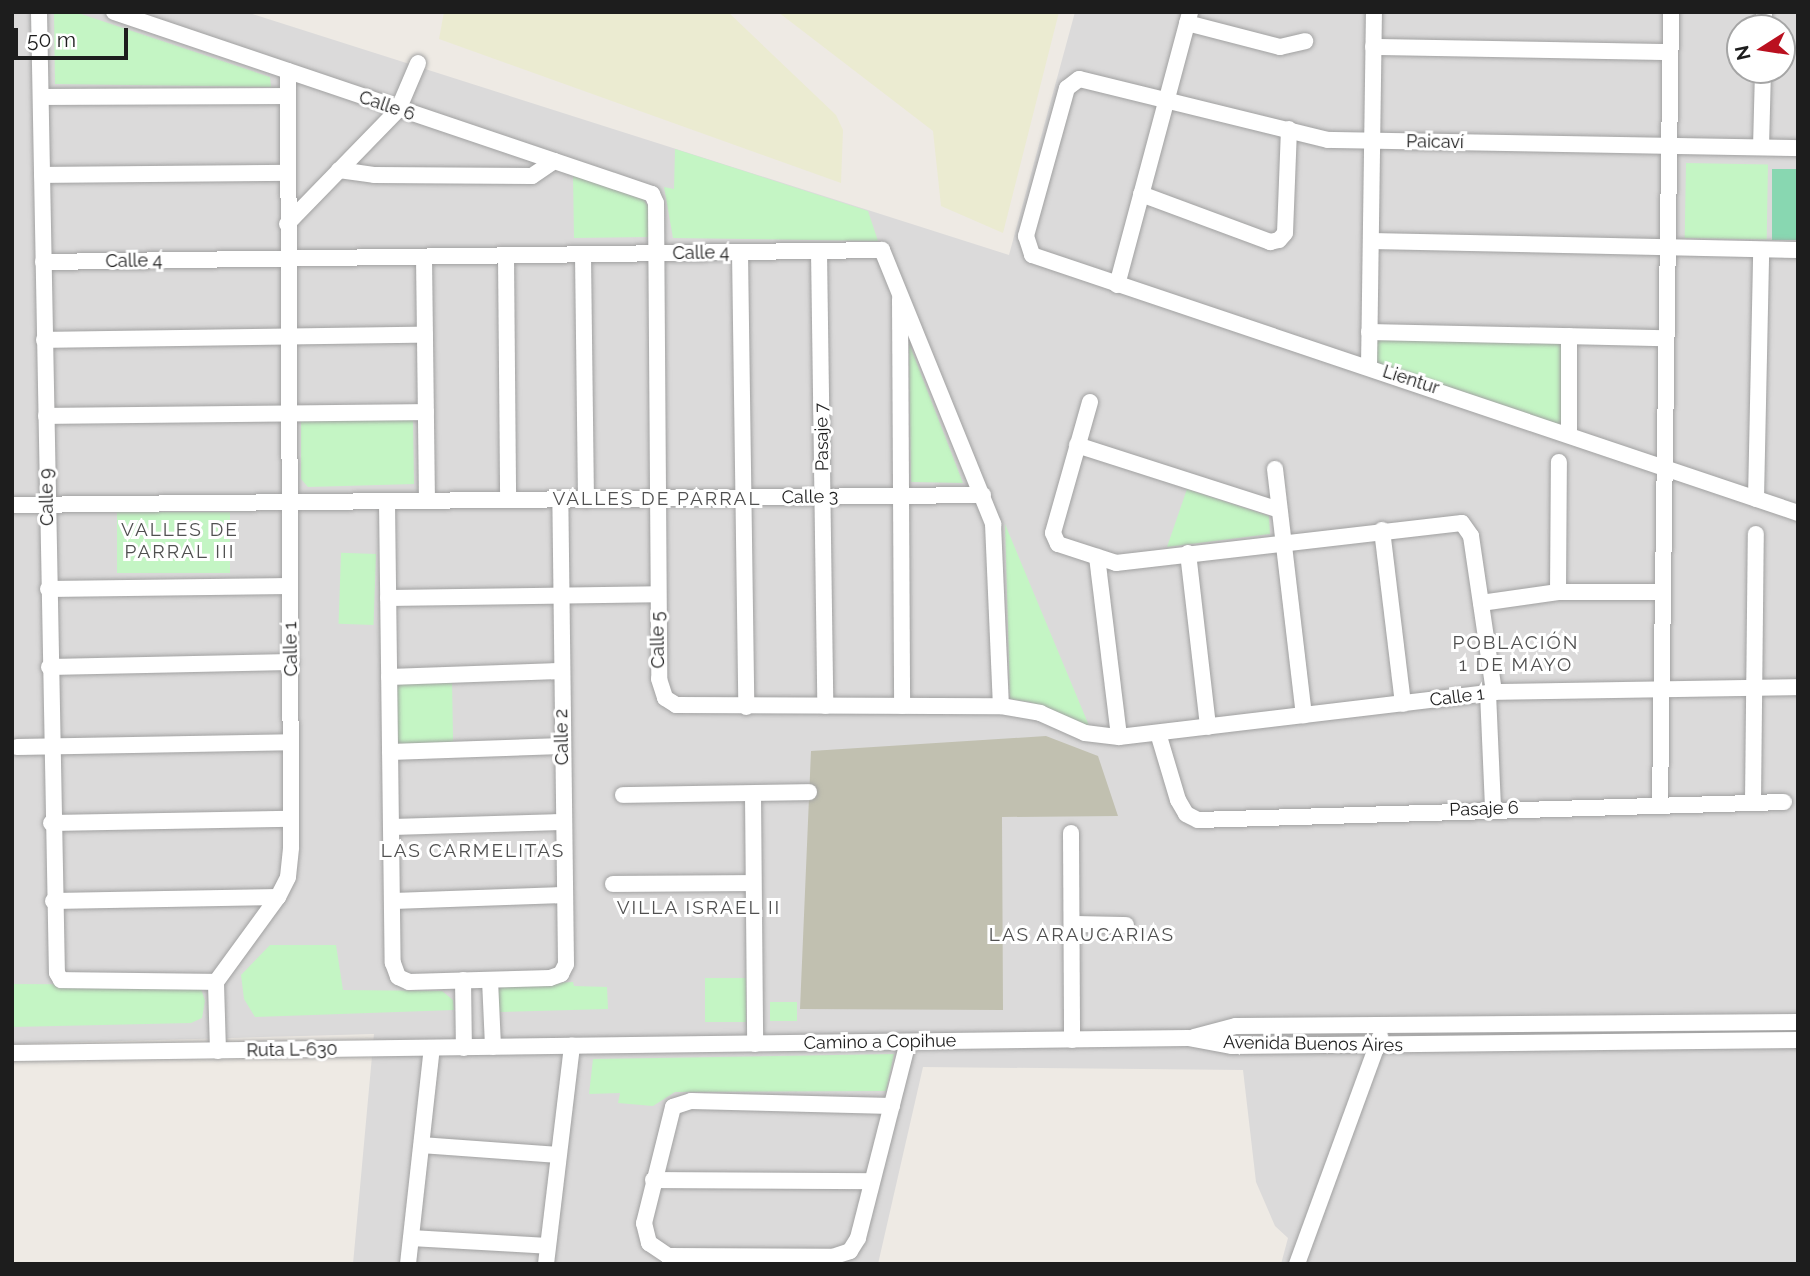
<!DOCTYPE html>
<meta charset="utf-8">
<style>
body{margin:0}
#map{position:relative;width:1810px;height:1276px;overflow:hidden;background:#eeeae4;font-family:Raleway,sans-serif}
div>[style]{position:absolute}
.residential>*{inset:0;background:#dbdada}
.construction>*{inset:0;background:#c1c0b0}
.farmland>*{inset:0;background:#ebebd1}
.park>*{inset:0;background:#c4f5c4;transform-origin:0 0}
.pitch>*{inset:0;background:#88d7b1;transform-origin:0 0}
.roads{filter:drop-shadow(0 0 2px #a1a1a1) drop-shadow(0 0 2px #a1a1a1)}
.minor>*{height:16px;margin:-8px;padding:0 8px;transform-origin:8px;border-radius:8px;background:#fff}
span{translate:-50% -50%;white-space:nowrap;text-align:center;line-height:1.15;-webkit-text-stroke:6px #fff;paint-order:stroke}
.street-label{font-size:18px;color:#1d1d1d}
.neighbourhood-label{font-size:19px;color:#505050;letter-spacing:2px}
.frame{position:absolute;inset:0;border:14px solid #1d1d1d;pointer-events:none}
.north{position:absolute;left:1726px;top:14px;width:70px;height:70px;box-sizing:border-box;background:#fff;border:2px solid #a5a5a5;border-radius:50%;rotate:258deg;font-size:19px;font-weight:700;line-height:28px;text-align:center;color:#1d1d1d}
.north::after{content:'';display:block;margin:auto;width:24px;height:32px;background:#ba101f;clip-path:polygon(50% 0,100% 100%,50% 72%,0 100%)}
.scale{position:absolute;left:14px;top:28px;width:114px;height:32px;box-sizing:border-box;border:4px solid #1d1d1d;border-top:0;padding-left:9px;font-size:21px;line-height:24px;white-space:nowrap;color:#1d1d1d;-webkit-text-stroke:5px #fff;paint-order:stroke}
</style>
<div id="map">
<div class="residential">
<div style="clip-path:polygon(evenodd,12px 12px,246px 12px,1009px 255px,1075px 12px,1798px 12px,1798px 1264px,1281px 1264px,1288px 1238px,1275px 1226px,1256px 1182px,1243px 1070px,923px 1067px,878px 1264px,353px 1264px,374px 1034px,12px 1044px,12px 12px,1740px 28px,1782px 28px,1782px 70px,1740px 70px,1740px 28px)"></div>
</div>
<div class="construction">
<div style="clip-path:polygon(1046px 736px,1098px 756px,1118px 816px,1002px 817px,1003px 1010px,800px 1009px,811px 751px)"></div>
</div>
<div class="farmland">
<div style="clip-path:polygon(444px 12px,728px 12px,836px 115px,843px 130px,841px 183px,439px 39px)"></div>
<div style="clip-path:polygon(778px 12px,1059px 12px,1003px 233px,941px 206px,933px 131px)"></div>
</div>
<div class="park">
<div style="clip-path:polygon(54px 12px,75px 12px,270px 77px,271px 87px,55px 84px)"></div>
<div style="clip-path:polygon(675px 149px,868px 211px,878px 241px,673px 238px,664px 187px,674px 189px)"></div>
<div style="left:1686px;top:163px;width:82px;height:75px;rotate:1deg"></div>
<div style="clip-path:polygon(573px 175px,644px 200px,649px 209px,649px 237px,574px 238px)"></div>
<div style="clip-path:polygon(1373px 336px,1565px 339px,1566px 427px,1373px 364px)"></div>
<div style="clip-path:polygon(909px 343px,963px 483px,911px 482px)"></div>
<div style="clip-path:polygon(413px 417px,414px 484px,308px 487px,301px 479px,301px 419px)"></div>
<div style="clip-path:polygon(1187px 489px,1269px 516px,1270px 534px,1167px 547px)"></div>
<div style="left:117px;top:512px;width:113px;height:61px"></div>
<div style="clip-path:polygon(1005px 524px,1090px 728px,1030px 702px,1010px 699px)"></div>
<div style="left:376px;top:554px;width:71px;height:35px;rotate:92deg"></div>
<div style="left:452px;top:680px;width:65px;height:59px;rotate:89deg"></div>
<div style="clip-path:polygon(270px 945px,336px 945px,343px 990px,442px 991px,453px 1000px,454px 1010px,255px 1017px,244px 999px,241px 975px)"></div>
<div style="left:705px;top:978px;width:41px;height:44px"></div>
<div style="clip-path:polygon(573px 982px,574px 986px,607px 987px,608px 1009px,499px 1012px,498px 989px,505px 985px)"></div>
<div style="clip-path:polygon(12px 984px,200px 985px,205px 1001px,202px 1018px,191px 1023px,12px 1027px)"></div>
<div style="left:770px;top:1002px;width:27px;height:19px"></div>
<div style="clip-path:polygon(894px 1054px,886px 1091px,675px 1092px,653px 1106px,618px 1103px,620px 1093px,589px 1094px,593px 1059px)"></div>
</div>
<div class="pitch">
<div style="left:1772px;top:169px;width:26px;height:71px"></div>
</div>
<div class="roads">
<div class="minor">
<div style="left:39px;top:12px;width:961px;rotate:88.93deg"></div>
<div style="left:57px;top:973px;width:8px;rotate:60deg"></div>
<div style="left:61px;top:980px;width:155px;rotate:0.7deg"></div>
<div style="left:114px;top:12px;width:568px;rotate:18.69deg"></div>
<div style="left:652px;top:194px;width:10px;rotate:66deg"></div>
<div style="left:656px;top:203px;width:476px;rotate:89.6deg"></div>
<div style="left:659px;top:679px;width:20px;rotate:72deg"></div>
<div style="left:665px;top:698px;width:13px;rotate:32deg"></div>
<div style="left:676px;top:705px;width:325px;rotate:0.2deg"></div>
<div style="left:1001px;top:706px;width:40px;rotate:10deg"></div>
<div style="left:1040px;top:713px;width:49px;rotate:24deg"></div>
<div style="left:1085px;top:733px;width:34px;rotate:7deg"></div>
<div style="left:1119px;top:737px;width:378px;rotate:-6.8deg"></div>
<div style="left:1494px;top:692px;width:304px;rotate:-0.9deg"></div>
<div style="left:1187px;top:23px;width:96px;rotate:14.5deg"></div>
<div style="left:1280px;top:47px;width:26px;rotate:-13deg"></div>
<div style="left:1764px;top:28px;width:16px;rotate:-90deg"></div>
<div style="left:1373px;top:47px;width:296px;rotate:1deg"></div>
<div style="left:41px;top:97px;width:247px;rotate:-0.2deg"></div>
<div style="left:1761px;top:147px;width:77px;rotate:-88.5deg"></div>
<div style="left:1798px;top:148px;width:470px;rotate:-179deg"></div>
<div style="left:1328px;top:140px;width:256px;rotate:-166.2deg"></div>
<div style="left:1079px;top:79px;width:15px;rotate:143deg"></div>
<div style="left:1067px;top:88px;width:154px;rotate:105.5deg"></div>
<div style="left:1026px;top:236px;width:20px;rotate:72deg"></div>
<div style="left:1032px;top:255px;width:808px;rotate:18.61deg"></div>
<div style="left:339px;top:170px;width:35px;rotate:8deg"></div>
<div style="left:374px;top:175px;width:158px;rotate:0.4deg"></div>
<div style="left:532px;top:176px;width:27px;rotate:-34deg"></div>
<div style="left:42px;top:175px;width:245px;rotate:-0.5deg"></div>
<div style="left:1141px;top:194px;width:138px;rotate:20.4deg"></div>
<div style="left:1270px;top:242px;width:9px;rotate:-13deg"></div>
<div style="left:1279px;top:240px;width:9px;rotate:-49deg"></div>
<div style="left:1285px;top:233px;width:104px;rotate:-87.8deg"></div>
<div style="left:287px;top:224px;width:159px;rotate:-45.8deg"></div>
<div style="left:398px;top:110px;width:51px;rotate:-66.9deg"></div>
<div style="left:1371px;top:241px;width:427px;rotate:1.2deg"></div>
<div style="left:819px;top:251px;width:455px;rotate:89.2deg"></div>
<div style="left:740px;top:252px;width:455px;rotate:89.2deg"></div>
<div style="left:583px;top:255px;width:245px;rotate:89.3deg"></div>
<div style="left:506px;top:256px;width:244px;rotate:89.5deg"></div>
<div style="left:424px;top:257px;width:244px;rotate:89.3deg"></div>
<div style="left:43px;top:262px;width:839px;rotate:-0.82deg"></div>
<div style="left:882px;top:250px;width:296px;rotate:67.9deg"></div>
<div style="left:993px;top:524px;width:182px;rotate:87.5deg"></div>
<div style="left:1117px;top:285px;width:283px;rotate:-75deg"></div>
<div style="left:900px;top:299px;width:407px;rotate:89.7deg"></div>
<div style="left:1369px;top:332px;width:296px;rotate:1.2deg"></div>
<div style="left:1569px;top:336px;width:97px;rotate:90deg"></div>
<div style="left:44px;top:340px;width:381px;rotate:-0.8deg"></div>
<div style="left:1369px;top:367px;width:355px;rotate:-89.2deg"></div>
<div style="left:1090px;top:402px;width:136px;rotate:105.8deg"></div>
<div style="left:1053px;top:533px;width:12px;rotate:66deg"></div>
<div style="left:1058px;top:544px;width:61px;rotate:18.1deg"></div>
<div style="left:1116px;top:563px;width:348px;rotate:-6.6deg"></div>
<div style="left:1462px;top:523px;width:16px;rotate:55deg"></div>
<div style="left:1471px;top:536px;width:158px;rotate:81.6deg"></div>
<div style="left:46px;top:416px;width:380px;rotate:-0.6deg"></div>
<div style="left:1077px;top:445px;width:212px;rotate:17.8deg"></div>
<div style="left:1275px;top:469px;width:248px;rotate:83.3deg"></div>
<div style="left:1756px;top:499px;width:249px;rotate:-88.8deg"></div>
<div style="left:387px;top:502px;width:461px;rotate:89.3deg"></div>
<div style="left:393px;top:963px;width:15px;rotate:70deg"></div>
<div style="left:398px;top:977px;width:12px;rotate:24deg"></div>
<div style="left:409px;top:982px;width:141px;rotate:-1.6deg"></div>
<div style="left:550px;top:978px;width:12px;rotate:-20deg"></div>
<div style="left:561px;top:974px;width:11px;rotate:-63deg"></div>
<div style="left:566px;top:964px;width:464px;rotate:-90.7deg"></div>
<div style="left:14px;top:505px;width:969px;rotate:-0.59deg"></div>
<div style="left:1382px;top:530px;width:175px;rotate:83.1deg"></div>
<div style="left:1188px;top:553px;width:175px;rotate:83.4deg"></div>
<div style="left:1097px;top:557px;width:181px;rotate:83deg"></div>
<div style="left:48px;top:589px;width:242px;rotate:-0.7deg"></div>
<div style="left:1558px;top:592px;width:130px;rotate:-89.6deg"></div>
<div style="left:388px;top:598px;width:270px;rotate:-0.8deg"></div>
<div style="left:1481px;top:603px;width:78px;rotate:-8.1deg"></div>
<div style="left:1558px;top:592px;width:103px"></div>
<div style="left:49px;top:667px;width:242px;rotate:-1.2deg"></div>
<div style="left:389px;top:677px;width:172px;rotate:-2deg"></div>
<div style="left:1488px;top:693px;width:115px;rotate:87.5deg"></div>
<div style="left:1158px;top:733px;width:70px;rotate:73.4deg"></div>
<div style="left:1178px;top:800px;width:16px;rotate:60deg"></div>
<div style="left:1186px;top:814px;width:13px;rotate:27deg"></div>
<div style="left:1198px;top:820px;width:586px;rotate:-1.76deg"></div>
<div style="left:17px;top:747px;width:274px;rotate:-1deg"></div>
<div style="left:390px;top:752px;width:172px;rotate:-2deg"></div>
<div style="left:753px;top:794px;width:250px;rotate:89.5deg"></div>
<div style="left:623px;top:795px;width:186px;rotate:-0.9deg"></div>
<div style="left:1753px;top:802px;width:268px;rotate:-89.4deg"></div>
<div style="left:1660px;top:804px;width:792px;rotate:-89.2deg"></div>
<div style="left:51px;top:823px;width:240px;rotate:-1deg"></div>
<div style="left:392px;top:827px;width:171px;rotate:-1.7deg"></div>
<div style="left:1071px;top:833px;width:207px;rotate:89.7deg"></div>
<div style="left:613px;top:884px;width:140px;rotate:-0.4deg"></div>
<div style="left:53px;top:901px;width:225px;rotate:-1deg"></div>
<div style="left:393px;top:901px;width:171px;rotate:-2deg"></div>
<div style="left:1072px;top:924px;width:54px;rotate:1.1deg"></div>
<div style="left:463px;top:980px;width:68px;rotate:89.2deg"></div>
<div style="left:490px;top:980px;width:67px;rotate:87.4deg"></div>
<div style="left:1194px;top:1037px;width:43px;rotate:-14.7deg"></div>
<div style="left:1236px;top:1026px;width:562px;rotate:-0.41deg"></div>
<div style="left:218px;top:1051px;width:69px;rotate:-91.7deg"></div>
<div style="left:216px;top:982px;width:105px;rotate:-53.9deg"></div>
<div style="left:278px;top:897px;width:22px;rotate:-63deg"></div>
<div style="left:288px;top:877px;width:30px;rotate:-84deg"></div>
<div style="left:291px;top:847px;width:776px;rotate:-90.22deg"></div>
<div style="left:12px;top:1053px;width:1176px;rotate:-0.73deg"></div>
<div style="left:1188px;top:1038px;width:45px;rotate:10.3deg"></div>
<div style="left:1232px;top:1046px;width:566px;rotate:-0.61deg"></div>
<div style="left:892px;top:1106px;width:201px;rotate:-178.6deg"></div>
<div style="left:691px;top:1101px;width:19px;rotate:162deg"></div>
<div style="left:673px;top:1107px;width:120px;rotate:104deg"></div>
<div style="left:644px;top:1223px;width:21px;rotate:76deg"></div>
<div style="left:649px;top:1243px;width:23px;rotate:34deg"></div>
<div style="left:668px;top:1256px;width:164px;rotate:0.3deg"></div>
<div style="left:832px;top:1257px;width:19px;rotate:-18deg"></div>
<div style="left:850px;top:1251px;width:15px;rotate:-58deg"></div>
<div style="left:858px;top:1238px;width:202px;rotate:-75.7deg"></div>
<div style="left:422px;top:1145px;width:136px;rotate:4.2deg"></div>
<div style="left:653px;top:1180px;width:219px;rotate:0.3deg"></div>
<div style="left:411px;top:1238px;width:137px;rotate:3.3deg"></div>
<div style="left:408px;top:1264px;width:217px;rotate:-83.7deg"></div>
<div style="left:546px;top:1264px;width:220px;rotate:-83.2deg"></div>
<div style="left:1297px;top:1264px;width:242px;rotate:-69.9deg"></div>
</div>
</div>
<div class="street-label">
<span style="left:387px;top:106px;rotate:19deg">Calle 6</span>
<span style="left:1435px;top:142px;rotate:1deg">Paicaví</span>
<span style="left:701px;top:253px;rotate:-1deg">Calle 4</span>
<span style="left:134px;top:261px;rotate:-1deg">Calle 4</span>
<span style="left:1411px;top:380px;rotate:18deg">Lientur</span>
<span style="left:822px;top:437px;rotate:-91deg">Pasaje 7</span>
<span style="left:47px;top:497px;rotate:-91deg">Calle 9</span>
<span style="left:810px;top:497px;rotate:-1deg">Calle 3</span>
<span style="left:658px;top:640px;rotate:-91deg">Calle 5</span>
<span style="left:291px;top:649px;rotate:-91deg">Calle 1</span>
<span style="left:1457px;top:697px;rotate:-7deg">Calle 1</span>
<span style="left:562px;top:737px;rotate:-91deg">Calle 2</span>
<span style="left:1484px;top:809px;rotate:-2deg">Pasaje 6</span>
<span style="left:880px;top:1042px;rotate:-1deg">Camino a Copihue</span>
<span style="left:1313px;top:1044px;rotate:1deg">Avenida Buenos Aires</span>
<span style="left:292px;top:1050px;rotate:-1deg">Ruta L-630</span>
</div>
<div class="neighbourhood-label">
<span style="left:657px;top:499px">VALLES DE PARRAL</span>
<span style="left:180px;top:541px">VALLES DE<br>PARRAL III</span>
<span style="left:1516px;top:654px">POBLACIÓN<br>1 DE MAYO</span>
<span style="left:473px;top:851px">LAS CARMELITAS</span>
<span style="left:699px;top:908px">VILLA ISRAEL II</span>
<span style="left:1082px;top:935px">LAS ARAUCARIAS</span>
</div>
<div class="frame"></div>
<div class="north">N</div>
<div class="scale">50 m</div>
</div>
